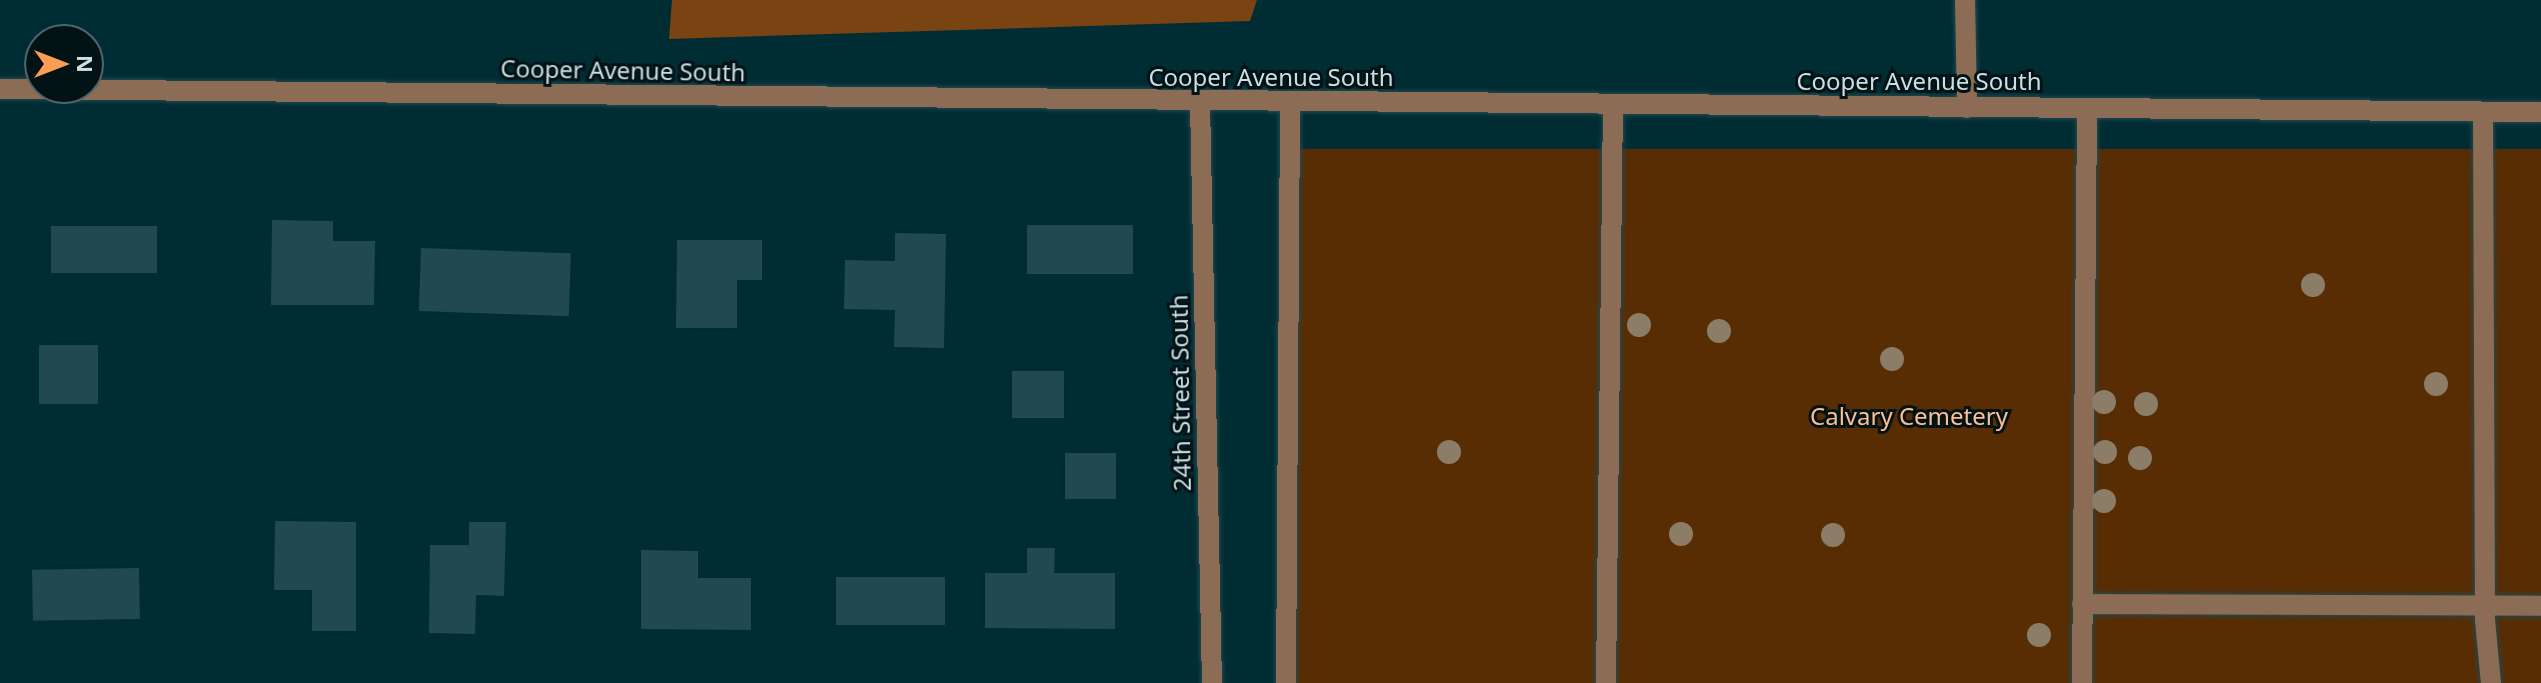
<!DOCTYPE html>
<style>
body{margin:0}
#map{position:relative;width:2541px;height:683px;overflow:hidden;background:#002c33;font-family:"Noto Sans",sans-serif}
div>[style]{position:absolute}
.green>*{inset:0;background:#592d04;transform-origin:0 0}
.forest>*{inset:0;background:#7a4312}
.building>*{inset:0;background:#204951;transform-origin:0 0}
.roads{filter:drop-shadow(0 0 2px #20494f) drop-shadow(0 0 2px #20494f)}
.minor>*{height:20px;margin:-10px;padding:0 10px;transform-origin:10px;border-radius:10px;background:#8d6c55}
.trees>*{width:24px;height:24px;margin:-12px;border-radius:50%;background:#8b7d68}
span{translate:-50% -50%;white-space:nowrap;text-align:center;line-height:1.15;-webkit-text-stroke:6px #031215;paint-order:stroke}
.street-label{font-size:24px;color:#cadfe4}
.park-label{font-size:24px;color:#fcbf94}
.north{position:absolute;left:24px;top:24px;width:80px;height:80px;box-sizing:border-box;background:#031215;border:2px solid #536468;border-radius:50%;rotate:90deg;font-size:22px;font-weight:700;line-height:32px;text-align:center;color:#cadfe4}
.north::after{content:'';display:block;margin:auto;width:28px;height:36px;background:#fc9d53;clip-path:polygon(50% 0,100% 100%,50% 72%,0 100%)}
</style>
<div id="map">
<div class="green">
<div style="left:1283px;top:149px;width:1258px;height:534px"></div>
</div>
<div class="forest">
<div style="clip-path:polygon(672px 0,1257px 0,1250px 21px,669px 39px)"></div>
</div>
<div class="building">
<div style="clip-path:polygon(272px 220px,333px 221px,333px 241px,375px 241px,374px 305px,271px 305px)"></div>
<div style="left:1027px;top:225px;width:106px;height:49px"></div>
<div style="left:51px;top:226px;width:106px;height:47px"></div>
<div style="clip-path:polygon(895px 233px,946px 234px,944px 348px,894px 347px,895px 310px,844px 309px,845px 260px,895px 261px)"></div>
<div style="clip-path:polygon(677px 240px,762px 240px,762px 280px,737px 280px,737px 328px,676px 328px)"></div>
<div style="left:421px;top:248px;width:150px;height:63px;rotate:2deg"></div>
<div style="left:39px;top:345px;width:59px;height:59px"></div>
<div style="left:1012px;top:371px;width:52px;height:47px"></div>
<div style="left:1065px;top:453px;width:51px;height:46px"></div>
<div style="clip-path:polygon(275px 521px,356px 522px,356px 631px,312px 631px,312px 590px,274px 590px)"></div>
<div style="clip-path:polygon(469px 522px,506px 522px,504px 596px,476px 595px,475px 634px,429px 633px,430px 545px,469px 545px)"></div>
<div style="clip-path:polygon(1027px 548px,1055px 548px,1054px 573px,1115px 573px,1115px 629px,985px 628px,985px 573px,1027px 573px)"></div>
<div style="clip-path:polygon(641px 550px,698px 551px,698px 578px,751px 578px,751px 630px,641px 629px)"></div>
<div style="left:139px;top:568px;width:51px;height:107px;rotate:89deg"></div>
<div style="left:836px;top:577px;width:109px;height:48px"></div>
</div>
<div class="roads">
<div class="minor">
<div style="left:1965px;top:0;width:108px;rotate:88.9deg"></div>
<div style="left:0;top:89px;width:2541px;rotate:0.52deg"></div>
<div style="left:1200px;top:102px;width:581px;rotate:88.82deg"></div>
<div style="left:2483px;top:112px;width:508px;rotate:89.77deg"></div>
<div style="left:2485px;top:620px;width:63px;rotate:84.6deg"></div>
<div style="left:2082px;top:604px;width:459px;rotate:0.2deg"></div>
<div style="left:1286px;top:683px;width:580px;rotate:-89.6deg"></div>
<div style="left:1606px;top:683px;width:578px;rotate:-89.31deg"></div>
<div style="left:2082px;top:683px;width:574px;rotate:-89.5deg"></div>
</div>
</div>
<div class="trees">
<div style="left:2313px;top:285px"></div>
<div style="left:1639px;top:325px"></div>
<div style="left:1719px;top:331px"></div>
<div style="left:1892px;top:359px"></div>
<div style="left:2436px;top:384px"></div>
<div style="left:2104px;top:402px"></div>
<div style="left:2146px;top:404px"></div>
<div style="left:1449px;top:452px"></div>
<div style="left:2105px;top:452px"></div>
<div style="left:2140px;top:458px"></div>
<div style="left:2104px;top:501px"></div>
<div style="left:1681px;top:534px"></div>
<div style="left:1833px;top:535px"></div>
<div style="left:2039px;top:635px"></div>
</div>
<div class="street-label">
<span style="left:623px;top:70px;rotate:1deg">Cooper Avenue South</span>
<span style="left:1271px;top:77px">Cooper Avenue South</span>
<span style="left:1919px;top:81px">Cooper Avenue South</span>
<span style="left:1180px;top:393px;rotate:-91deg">24th Street South</span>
</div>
<div class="park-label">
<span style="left:1909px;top:416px">Calvary Cemetery</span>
</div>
<div class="north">N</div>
</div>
